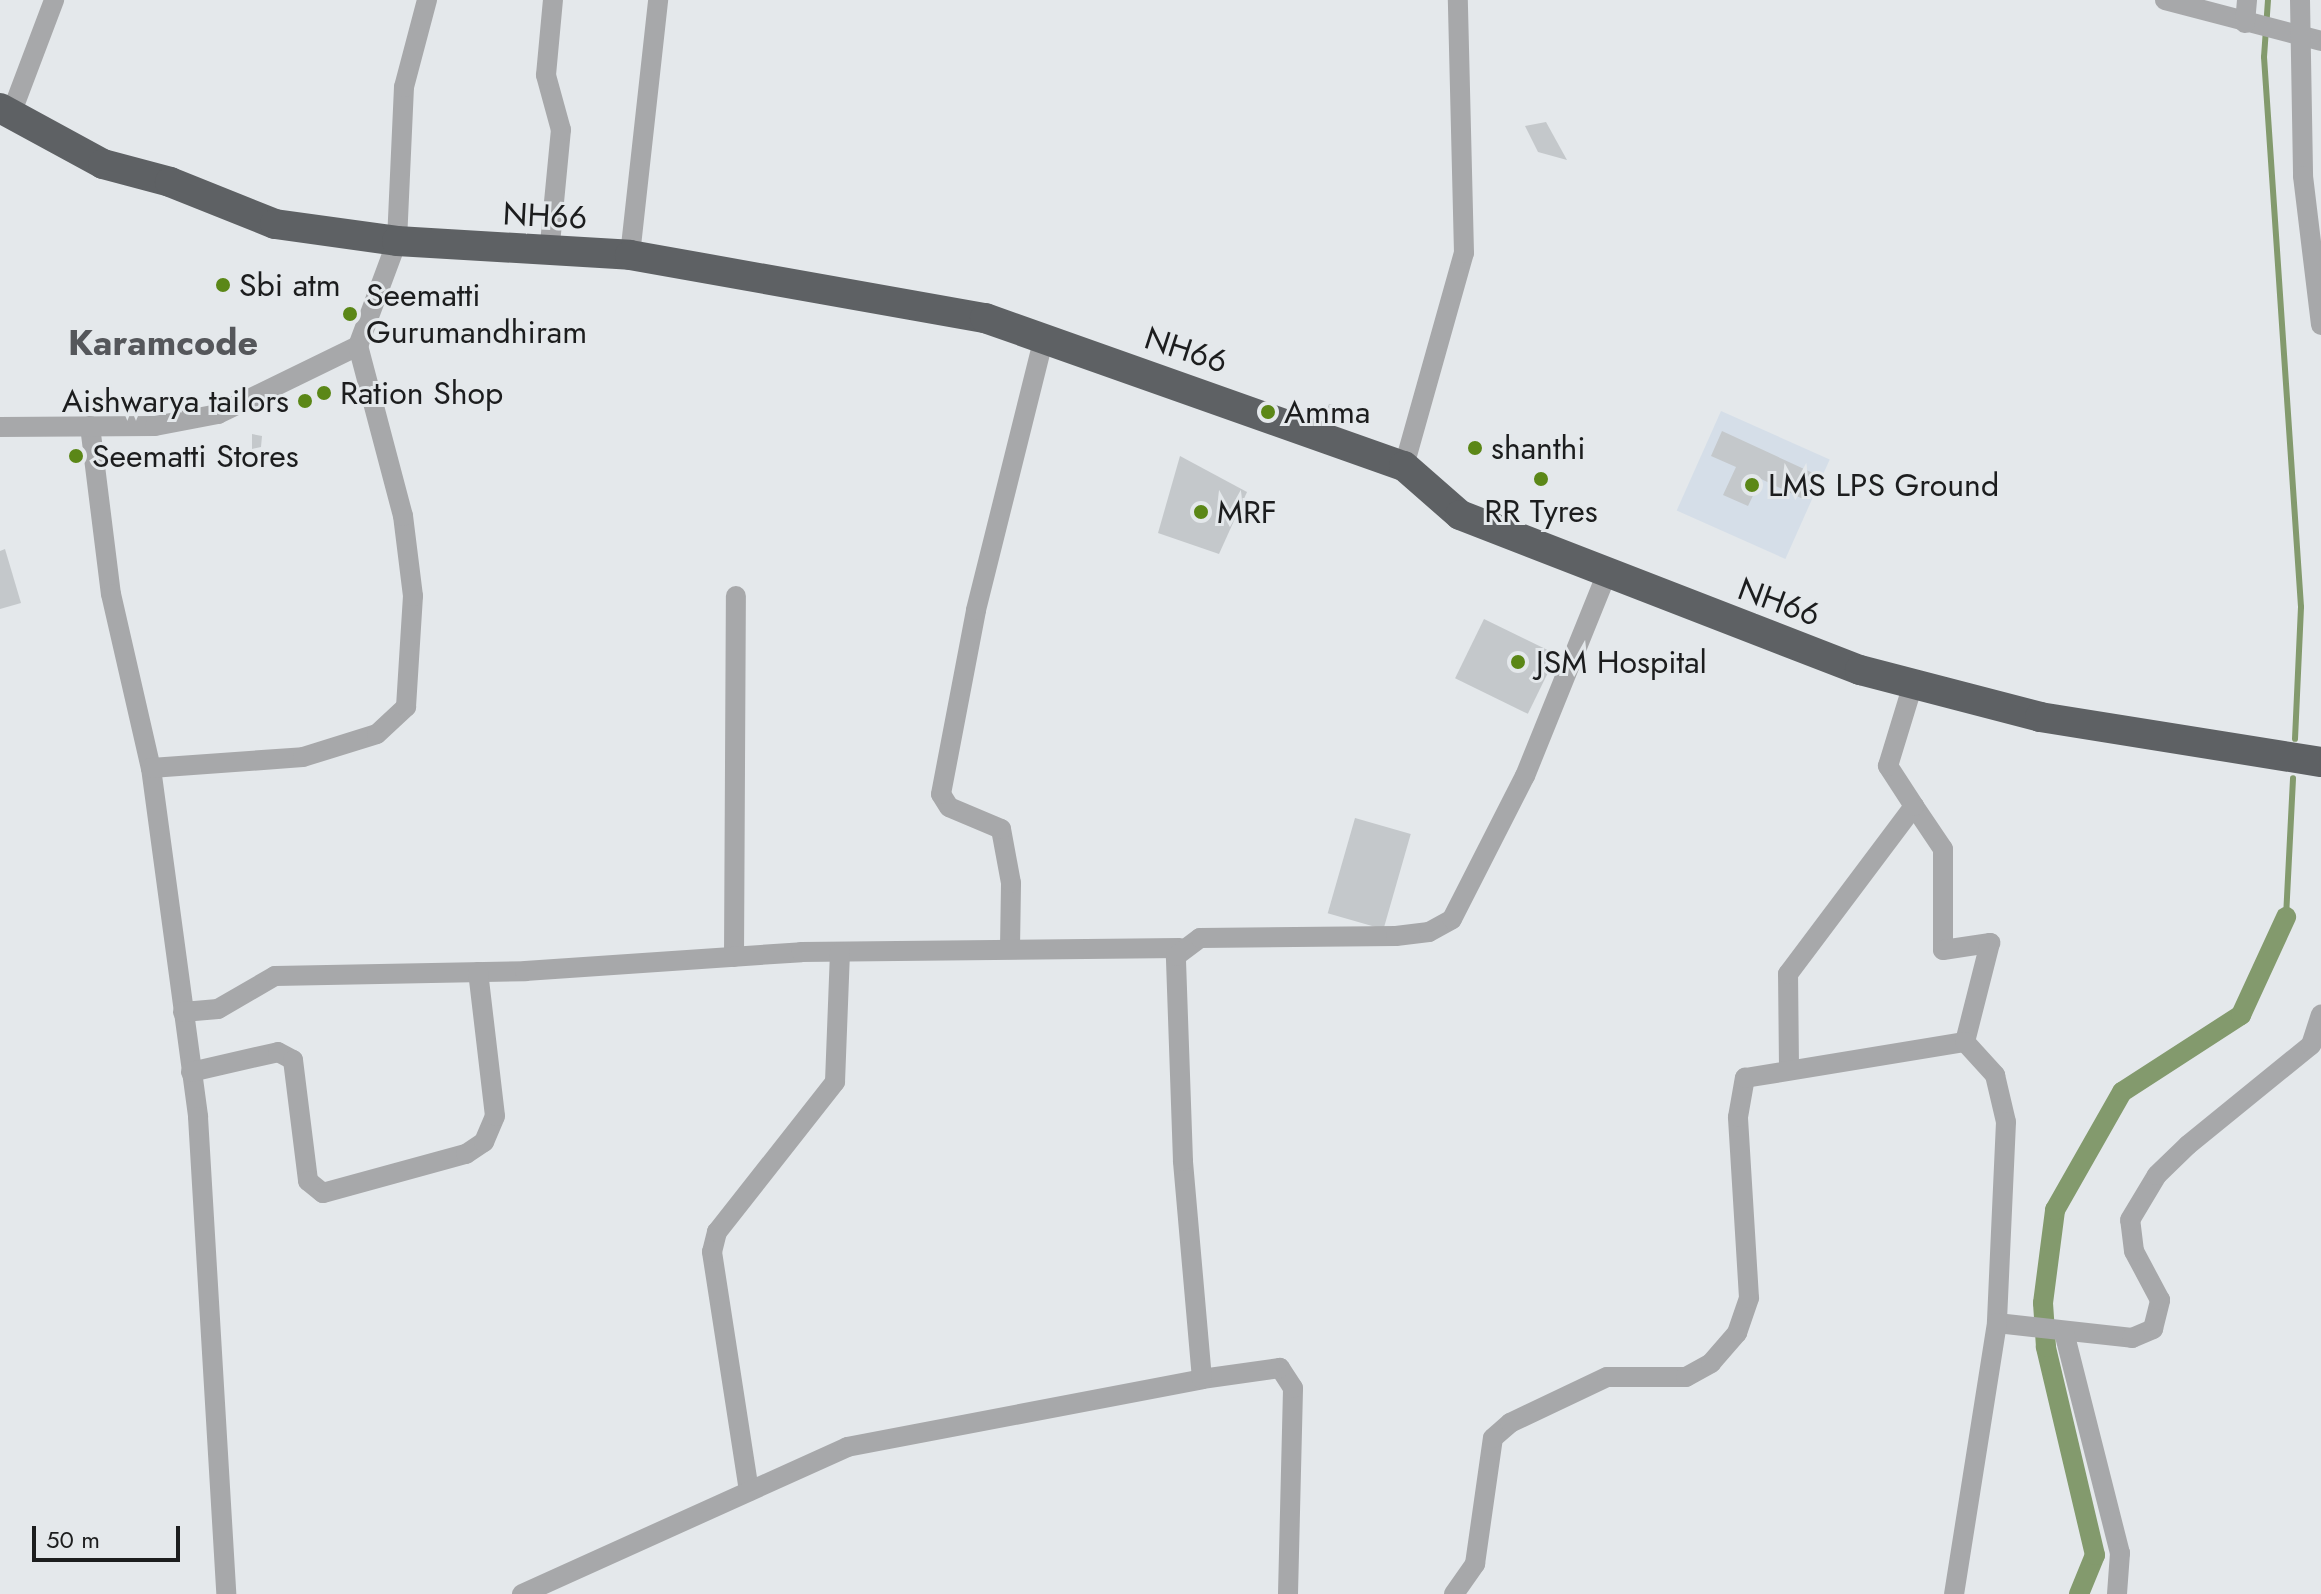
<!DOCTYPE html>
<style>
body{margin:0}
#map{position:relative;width:2321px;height:1594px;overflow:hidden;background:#e4e8eb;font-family:Jost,sans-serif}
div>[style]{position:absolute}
.built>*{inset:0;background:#d5dee8;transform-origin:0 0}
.stream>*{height:6px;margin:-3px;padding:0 3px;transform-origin:3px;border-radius:3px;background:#839a6d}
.canal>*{height:20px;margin:-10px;padding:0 10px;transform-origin:10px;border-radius:10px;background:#839a6d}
.building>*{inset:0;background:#c4c8cb;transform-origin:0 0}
.minor>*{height:20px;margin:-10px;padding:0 10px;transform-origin:10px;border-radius:10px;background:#a7a8aa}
.highway>*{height:30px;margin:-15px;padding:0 15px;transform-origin:15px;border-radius:15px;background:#5e6164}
.dots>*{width:22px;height:22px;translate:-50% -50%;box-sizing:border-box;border:4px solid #e4e8eb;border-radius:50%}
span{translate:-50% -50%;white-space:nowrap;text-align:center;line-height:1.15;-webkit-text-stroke:6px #e4e8eb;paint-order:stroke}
.street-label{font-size:32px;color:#1c1d1e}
.poi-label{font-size:32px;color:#1c1d1e}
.left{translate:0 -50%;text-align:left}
.right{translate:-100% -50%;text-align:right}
.quarter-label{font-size:36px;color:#55575b;font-weight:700}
.scale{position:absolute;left:32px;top:1526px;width:148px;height:36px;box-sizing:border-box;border:4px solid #1c1d1e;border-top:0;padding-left:10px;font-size:24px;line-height:28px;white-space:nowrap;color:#1c1d1e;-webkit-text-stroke:6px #e4e8eb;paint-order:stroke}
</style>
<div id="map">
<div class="built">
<div style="left:1721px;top:411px;width:119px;height:109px;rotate:24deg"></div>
</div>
<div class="stream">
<div style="left:2268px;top:0;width:57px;rotate:94deg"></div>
<div style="left:2264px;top:57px;width:551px;rotate:86.15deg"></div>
<div style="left:2301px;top:607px;width:132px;rotate:92.6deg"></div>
<div style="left:2286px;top:917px;width:139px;rotate:-87.1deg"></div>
</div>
<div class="canal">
<div style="left:2079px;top:1594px;width:42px;rotate:-67.7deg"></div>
<div style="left:2095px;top:1555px;width:214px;rotate:-103.3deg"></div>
<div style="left:2046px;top:1347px;width:44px;rotate:-93.9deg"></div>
<div style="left:2043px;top:1303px;width:94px;rotate:-82.6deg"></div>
<div style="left:2055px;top:1210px;width:136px;rotate:-60.4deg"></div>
<div style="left:2122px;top:1092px;width:142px;rotate:-32.9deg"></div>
<div style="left:2241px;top:1015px;width:108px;rotate:-65.3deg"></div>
</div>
<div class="building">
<div style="clip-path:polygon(1546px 122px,1567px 160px,1538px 152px,1525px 126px)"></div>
<div style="clip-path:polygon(1329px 404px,1343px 408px,1340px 418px,1325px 415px)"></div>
<div style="clip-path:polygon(1722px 431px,1815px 474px,1803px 499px,1761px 479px,1748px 506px,1723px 495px,1736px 467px,1711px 456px)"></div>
<div style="clip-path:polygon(252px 434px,262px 436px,261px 447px,252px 449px)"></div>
<div style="clip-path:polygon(1473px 442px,1482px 444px,1476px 456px,1467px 452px)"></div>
<div style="clip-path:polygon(1180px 456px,1247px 492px,1219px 554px,1158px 533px)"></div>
<div style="clip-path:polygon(5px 549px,21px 603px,0 609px,0 551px)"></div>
<div style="left:1484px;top:619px;width:81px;height:66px;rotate:26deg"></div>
<div style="left:1355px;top:818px;width:58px;height:99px;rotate:16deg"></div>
</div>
<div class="minor">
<div style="left:2165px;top:0;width:161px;rotate:14.7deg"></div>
<div style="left:2300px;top:0;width:176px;rotate:89deg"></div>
<div style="left:2303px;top:176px;width:150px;rotate:83.1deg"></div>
<div style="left:2245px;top:23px;width:23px;rotate:-85deg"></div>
<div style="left:11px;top:114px;width:122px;rotate:-69.3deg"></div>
<div style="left:549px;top:254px;width:125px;rotate:-84.5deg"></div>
<div style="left:561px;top:130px;width:57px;rotate:-105.3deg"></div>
<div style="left:546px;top:75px;width:75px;rotate:-84.7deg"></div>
<div style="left:630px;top:255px;width:257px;rotate:-83.7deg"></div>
<div style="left:90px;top:426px;width:169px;rotate:82.9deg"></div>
<div style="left:111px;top:594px;width:179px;rotate:77.1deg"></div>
<div style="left:151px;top:768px;width:352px;rotate:82.3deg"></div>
<div style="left:198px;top:1117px;width:478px;rotate:86.6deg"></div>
<div style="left:0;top:427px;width:155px;rotate:-0.4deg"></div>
<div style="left:155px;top:426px;width:64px;rotate:-10.8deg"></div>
<div style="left:218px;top:414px;width:156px;rotate:-25.9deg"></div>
<div style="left:358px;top:346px;width:112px;rotate:-69.6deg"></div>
<div style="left:397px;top:241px;width:154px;rotate:-87.4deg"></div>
<div style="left:404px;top:87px;width:90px;rotate:-75.2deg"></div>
<div style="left:1404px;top:466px;width:221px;rotate:-74.3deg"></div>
<div style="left:1464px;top:253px;width:253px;rotate:-91.4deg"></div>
<div style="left:151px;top:768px;width:152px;rotate:-4.1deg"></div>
<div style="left:303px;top:757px;width:77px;rotate:-17.3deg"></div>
<div style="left:377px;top:734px;width:40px;rotate:-43deg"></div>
<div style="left:406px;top:707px;width:111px;rotate:-86.4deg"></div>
<div style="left:413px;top:596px;width:81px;rotate:-97.1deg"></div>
<div style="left:403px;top:516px;width:176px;rotate:-104.8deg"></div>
<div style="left:1914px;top:806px;width:52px;rotate:56deg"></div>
<div style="left:1943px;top:849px;width:101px;rotate:90deg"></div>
<div style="left:1943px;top:950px;width:48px;rotate:-8.5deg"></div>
<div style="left:1990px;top:943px;width:102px;rotate:104.2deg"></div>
<div style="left:1010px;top:948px;width:65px;rotate:-89.1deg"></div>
<div style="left:1011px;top:883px;width:55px;rotate:-100.5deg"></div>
<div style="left:1001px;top:829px;width:56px;rotate:-157.1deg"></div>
<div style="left:949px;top:807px;width:15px;rotate:-122deg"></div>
<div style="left:941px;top:794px;width:187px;rotate:-79.2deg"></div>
<div style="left:976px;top:610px;width:281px;rotate:-76deg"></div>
<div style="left:734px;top:957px;width:361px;rotate:-89.7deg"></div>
<div style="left:183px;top:1012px;width:35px;rotate:-5deg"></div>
<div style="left:218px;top:1009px;width:66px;rotate:-30.1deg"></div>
<div style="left:275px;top:976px;width:250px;rotate:-1.1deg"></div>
<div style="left:525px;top:971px;width:277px;rotate:-3.9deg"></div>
<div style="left:801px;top:952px;width:379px;rotate:-0.6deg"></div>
<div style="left:1789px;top:1067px;width:93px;rotate:-90.6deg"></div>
<div style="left:1788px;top:974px;width:210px;rotate:-53.1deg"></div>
<div style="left:1914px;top:806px;width:48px;rotate:-123deg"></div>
<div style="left:1888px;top:766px;width:86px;rotate:-73deg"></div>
<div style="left:191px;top:1072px;width:89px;rotate:-12.9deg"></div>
<div style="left:278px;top:1052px;width:17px;rotate:28deg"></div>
<div style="left:293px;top:1060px;width:122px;rotate:82.9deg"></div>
<div style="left:308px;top:1181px;width:19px;rotate:39deg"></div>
<div style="left:323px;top:1193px;width:148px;rotate:-15.3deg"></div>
<div style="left:466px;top:1154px;width:22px;rotate:-34deg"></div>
<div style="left:484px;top:1142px;width:28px;rotate:-67deg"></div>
<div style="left:495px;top:1116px;width:145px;rotate:-96.7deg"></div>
<div style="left:1997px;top:1323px;width:136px;rotate:6.3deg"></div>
<div style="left:2132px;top:1338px;width:23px;rotate:-23deg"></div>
<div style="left:2153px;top:1329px;width:30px;rotate:-76deg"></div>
<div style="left:2160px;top:1300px;width:55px;rotate:-118deg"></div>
<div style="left:2134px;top:1251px;width:31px;rotate:-97deg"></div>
<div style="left:2130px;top:1220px;width:52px;rotate:-59deg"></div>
<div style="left:2157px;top:1175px;width:43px;rotate:-44.1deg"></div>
<div style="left:2188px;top:1145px;width:159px;rotate:-39.1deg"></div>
<div style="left:2311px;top:1045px;width:32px;rotate:-72deg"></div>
<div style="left:2064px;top:1332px;width:228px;rotate:75.8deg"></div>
<div style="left:2120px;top:1553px;width:41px;rotate:94.2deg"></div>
<div style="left:749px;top:1491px;width:242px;rotate:-98.8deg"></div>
<div style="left:712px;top:1252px;width:21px;rotate:-76deg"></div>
<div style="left:717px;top:1232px;width:191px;rotate:-51.8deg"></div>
<div style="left:835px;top:1082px;width:130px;rotate:-87.8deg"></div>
<div style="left:522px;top:1594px;width:357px;rotate:-24.3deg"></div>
<div style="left:847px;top:1447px;width:361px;rotate:-10.8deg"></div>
<div style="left:1288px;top:1594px;width:206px;rotate:-88.6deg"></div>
<div style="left:1293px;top:1388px;width:24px;rotate:-123deg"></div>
<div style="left:1280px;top:1368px;width:79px;rotate:172deg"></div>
<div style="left:1202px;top:1379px;width:219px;rotate:-95deg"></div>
<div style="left:1183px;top:1161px;width:205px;rotate:-92deg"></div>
<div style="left:1176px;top:956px;width:30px;rotate:-37deg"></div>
<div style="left:1200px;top:938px;width:196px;rotate:-0.6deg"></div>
<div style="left:1396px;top:936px;width:33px;rotate:-7deg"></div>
<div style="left:1429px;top:932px;width:26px;rotate:-29deg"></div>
<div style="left:1452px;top:919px;width:161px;rotate:-63deg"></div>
<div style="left:1525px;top:776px;width:216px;rotate:-68deg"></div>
<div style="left:1454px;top:1594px;width:37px;rotate:-55deg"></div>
<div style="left:1475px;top:1564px;width:127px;rotate:-81.9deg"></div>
<div style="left:1493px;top:1438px;width:23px;rotate:-41deg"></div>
<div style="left:1510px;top:1423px;width:107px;rotate:-25.4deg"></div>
<div style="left:1607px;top:1377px;width:79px"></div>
<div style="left:1686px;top:1377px;width:29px;rotate:-29deg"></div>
<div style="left:1711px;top:1363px;width:40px;rotate:-49deg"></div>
<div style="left:1737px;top:1333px;width:37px;rotate:-71deg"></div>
<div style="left:1749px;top:1298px;width:181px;rotate:-93.5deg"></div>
<div style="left:1738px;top:1117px;width:40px;rotate:-80deg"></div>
<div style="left:1745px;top:1078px;width:223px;rotate:-9.3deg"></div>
<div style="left:1965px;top:1042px;width:45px;rotate:47.7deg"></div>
<div style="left:1995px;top:1075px;width:48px;rotate:76.8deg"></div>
<div style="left:2006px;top:1122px;width:201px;rotate:92.6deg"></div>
<div style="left:1997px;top:1323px;width:274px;rotate:99deg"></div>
</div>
<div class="highway">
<div style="left:0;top:108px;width:117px;rotate:28.5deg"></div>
<div style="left:103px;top:164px;width:69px;rotate:15deg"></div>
<div style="left:170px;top:182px;width:113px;rotate:21.8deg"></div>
<div style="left:275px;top:224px;width:123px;rotate:7.9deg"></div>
<div style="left:397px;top:241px;width:233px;rotate:3.4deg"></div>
<div style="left:630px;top:255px;width:361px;rotate:10.1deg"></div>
<div style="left:985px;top:318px;width:444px;rotate:19.5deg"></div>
<div style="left:1404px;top:466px;width:74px;rotate:41.2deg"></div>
<div style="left:1460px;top:515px;width:429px;rotate:21.2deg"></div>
<div style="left:1860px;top:670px;width:186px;rotate:14.6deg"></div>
<div style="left:2040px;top:717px;width:285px;rotate:9.1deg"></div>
</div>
<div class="dots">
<div style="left:223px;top:285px;background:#5b8717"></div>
<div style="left:350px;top:314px;background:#5b8717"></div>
<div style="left:324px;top:393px;background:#5b8717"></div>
<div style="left:305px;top:401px;background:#5b8717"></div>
<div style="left:1268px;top:412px;background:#5b8717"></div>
<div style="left:1475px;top:448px;background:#5b8717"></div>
<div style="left:76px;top:456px;background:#5b8717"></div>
<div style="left:1541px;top:479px;background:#5b8717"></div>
<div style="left:1752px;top:485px;background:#5b8717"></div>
<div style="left:1201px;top:512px;background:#5b8717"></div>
<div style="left:1518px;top:662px;background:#5b8717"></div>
</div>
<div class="street-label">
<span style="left:545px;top:216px;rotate:3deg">NH66</span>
<span style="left:1186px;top:350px;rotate:18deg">NH66</span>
<span style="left:1779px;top:602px;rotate:20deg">NH66</span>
</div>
<div class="poi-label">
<span class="left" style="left:239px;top:285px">Sbi atm</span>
<span class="left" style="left:366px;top:314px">Seematti<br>Gurumandhiram</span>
<span class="left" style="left:340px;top:393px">Ration Shop</span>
<span class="right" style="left:289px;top:401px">Aishwarya tailors</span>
<span class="left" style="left:1284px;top:412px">Amma</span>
<span class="left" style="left:1491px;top:448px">shanthi</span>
<span class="left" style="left:92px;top:456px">Seematti Stores</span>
<span class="left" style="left:1768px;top:485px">LMS LPS Ground</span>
<span style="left:1541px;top:511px">RR Tyres</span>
<span class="left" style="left:1217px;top:512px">MRF</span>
<span class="left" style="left:1536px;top:662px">JSM Hospital</span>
</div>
<div class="quarter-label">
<span style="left:163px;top:343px">Karamcode</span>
</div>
<div class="scale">50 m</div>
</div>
